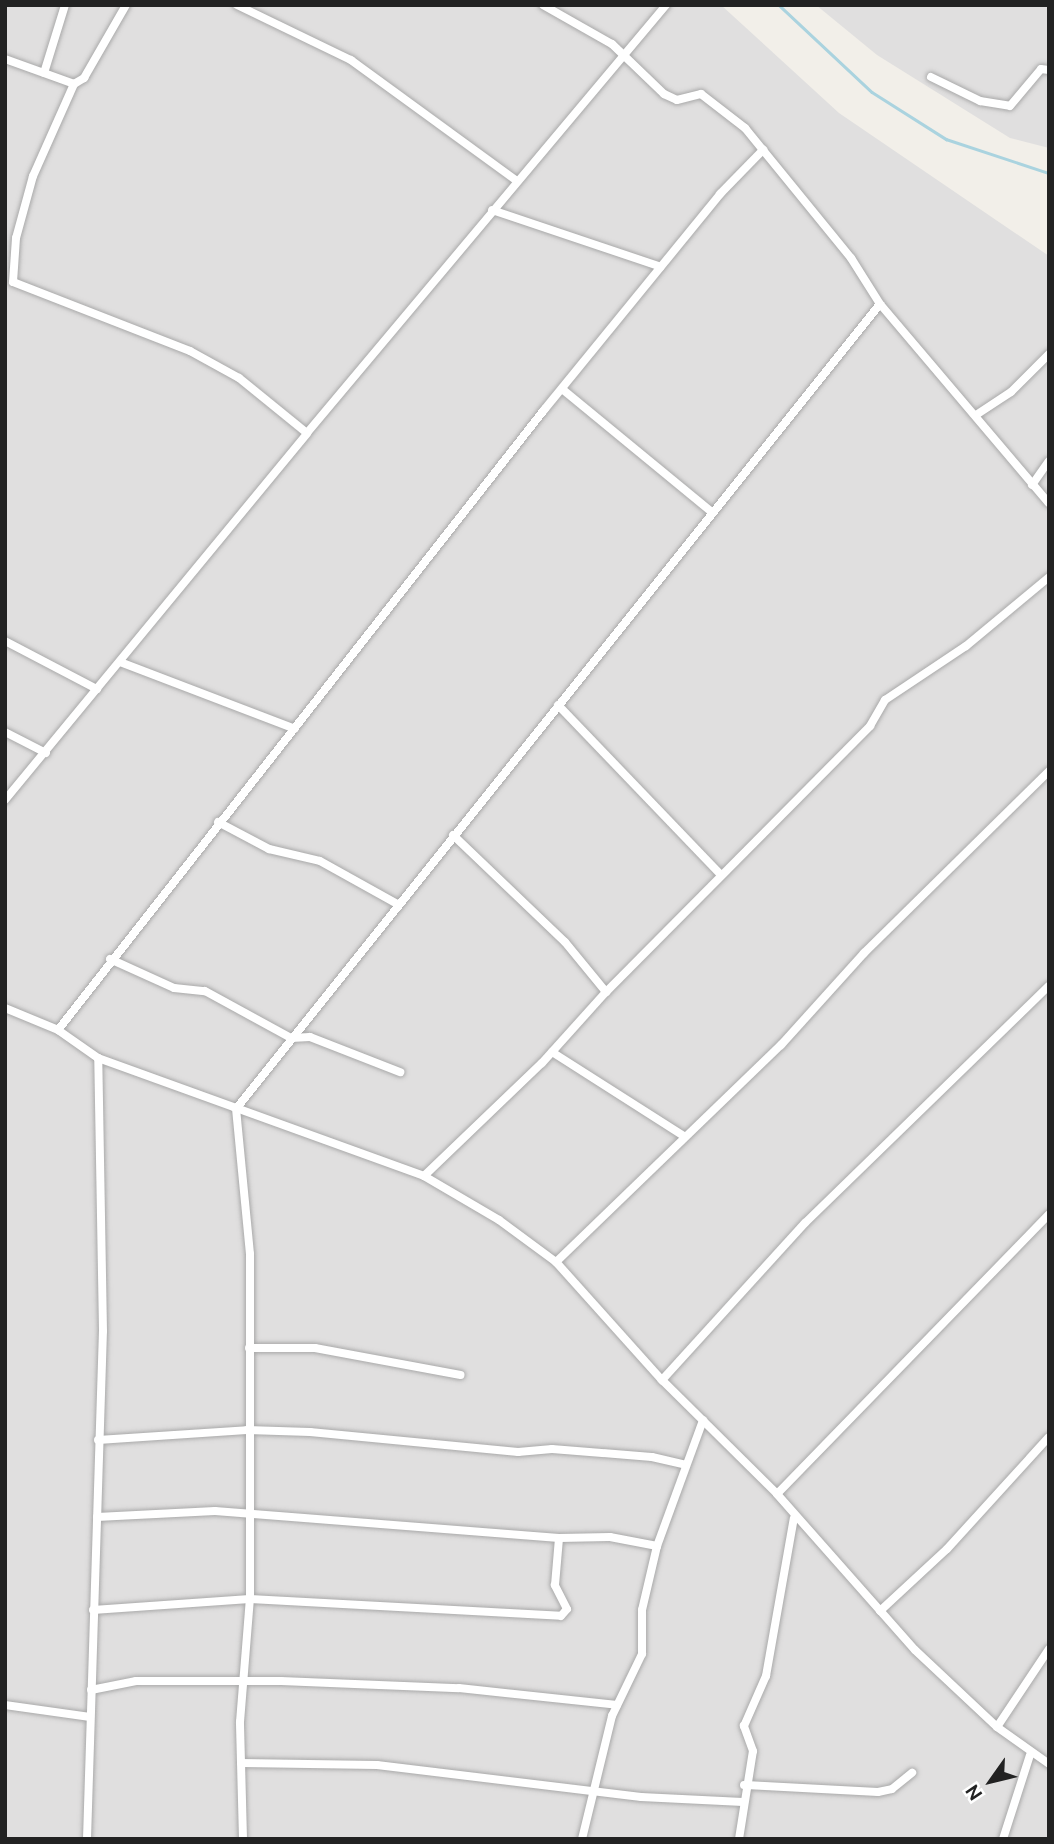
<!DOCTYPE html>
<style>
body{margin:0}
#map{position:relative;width:1054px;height:1844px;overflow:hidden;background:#f2efe9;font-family:Ubuntu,sans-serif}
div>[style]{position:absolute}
.residential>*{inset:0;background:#e0dfdf}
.stream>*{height:2.5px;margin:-1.25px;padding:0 1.25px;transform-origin:1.25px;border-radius:1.25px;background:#aad3df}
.roads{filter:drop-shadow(0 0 2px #a9a9a9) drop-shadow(0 0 2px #a9a9a9)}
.minor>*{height:8px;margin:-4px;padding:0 4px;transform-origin:4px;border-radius:4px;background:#fff}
span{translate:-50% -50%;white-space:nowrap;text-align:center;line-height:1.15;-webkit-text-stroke:6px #fff;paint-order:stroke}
.frame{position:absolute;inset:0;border:7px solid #222;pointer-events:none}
.north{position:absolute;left:956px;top:1746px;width:70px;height:70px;-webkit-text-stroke:5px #fff;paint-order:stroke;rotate:236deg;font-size:19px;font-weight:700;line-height:28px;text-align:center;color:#222}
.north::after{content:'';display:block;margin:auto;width:24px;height:32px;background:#222;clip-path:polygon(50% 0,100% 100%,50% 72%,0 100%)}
</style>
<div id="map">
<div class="residential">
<div style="clip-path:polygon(5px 5px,721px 5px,839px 113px,1049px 256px,1049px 1839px,5px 1839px)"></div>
<div style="clip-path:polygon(816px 5px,1049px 5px,1049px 148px,1010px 138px,877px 55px)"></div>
</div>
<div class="stream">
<div style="left:779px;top:5px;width:127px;rotate:43.1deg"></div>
<div style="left:872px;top:92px;width:88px;rotate:32.4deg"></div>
<div style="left:946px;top:139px;width:108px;rotate:18.3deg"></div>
</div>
<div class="roads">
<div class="minor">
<div style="left:237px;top:5px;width:127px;rotate:25.8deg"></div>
<div style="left:351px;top:60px;width:205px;rotate:36.1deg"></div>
<div style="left:543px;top:5px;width:79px;rotate:29.5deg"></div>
<div style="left:612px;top:44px;width:72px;rotate:43.9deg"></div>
<div style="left:664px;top:94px;width:14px;rotate:25deg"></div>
<div style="left:677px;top:100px;width:25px;rotate:-14deg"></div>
<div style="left:701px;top:94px;width:56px;rotate:37.7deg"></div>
<div style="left:745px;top:128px;width:168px;rotate:50.8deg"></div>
<div style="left:851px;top:258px;width:54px;rotate:57.8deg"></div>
<div style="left:880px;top:304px;width:261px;rotate:49.7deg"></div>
<div style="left:5px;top:59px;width:73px;rotate:19.9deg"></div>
<div style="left:74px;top:84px;width:12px;rotate:-31deg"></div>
<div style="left:84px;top:78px;width:84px;rotate:-60.1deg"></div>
<div style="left:44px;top:73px;width:71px;rotate:-72.8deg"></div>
<div style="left:931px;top:77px;width:55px;rotate:26.1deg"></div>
<div style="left:980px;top:101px;width:30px;rotate:9deg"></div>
<div style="left:1010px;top:106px;width:48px;rotate:-50deg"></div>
<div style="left:1041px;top:69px;width:8px;rotate:7deg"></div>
<div style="left:74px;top:84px;width:101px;rotate:114deg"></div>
<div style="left:33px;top:176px;width:64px;rotate:105.3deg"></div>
<div style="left:16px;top:238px;width:44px;rotate:93.9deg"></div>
<div style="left:13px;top:282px;width:190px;rotate:21.3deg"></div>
<div style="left:190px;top:351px;width:56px;rotate:28.9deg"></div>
<div style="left:239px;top:378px;width:87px;rotate:39deg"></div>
<div style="left:307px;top:433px;width:559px;rotate:-50.01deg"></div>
<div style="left:492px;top:210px;width:178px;rotate:18.6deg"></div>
<div style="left:562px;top:389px;width:195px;rotate:39.4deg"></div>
<div style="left:976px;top:415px;width:42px;rotate:-33.3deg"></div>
<div style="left:1011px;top:392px;width:54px;rotate:-45deg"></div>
<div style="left:1032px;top:485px;width:29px;rotate:-55deg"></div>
<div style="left:5px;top:641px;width:104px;rotate:27.6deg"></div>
<div style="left:120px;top:662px;width:187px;rotate:20.9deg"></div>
<div style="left:558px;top:705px;width:234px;rotate:46.2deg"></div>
<div style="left:5px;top:732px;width:46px;rotate:27.1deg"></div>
<div style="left:5px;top:800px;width:475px;rotate:-50.5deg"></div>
<div style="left:218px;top:822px;width:58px;rotate:27.9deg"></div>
<div style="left:269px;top:849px;width:52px;rotate:13.2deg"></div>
<div style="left:320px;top:861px;width:90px;rotate:29.1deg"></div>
<div style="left:453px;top:835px;width:155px;rotate:43.7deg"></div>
<div style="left:565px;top:942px;width:65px;rotate:50.6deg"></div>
<div style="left:110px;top:959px;width:70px;rotate:24.4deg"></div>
<div style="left:174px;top:988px;width:31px;rotate:6deg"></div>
<div style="left:205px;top:991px;width:98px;rotate:28.7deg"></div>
<div style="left:291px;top:1038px;width:19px;rotate:-3deg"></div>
<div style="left:310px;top:1037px;width:97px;rotate:21.3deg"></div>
<div style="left:5px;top:1008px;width:57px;rotate:22.5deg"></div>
<div style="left:58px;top:1030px;width:49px;rotate:35deg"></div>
<div style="left:98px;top:1058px;width:347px;rotate:19.9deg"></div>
<div style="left:424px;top:1176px;width:87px;rotate:30.4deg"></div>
<div style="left:499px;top:1220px;width:71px;rotate:36.4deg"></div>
<div style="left:556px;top:1262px;width:159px;rotate:48.1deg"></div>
<div style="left:662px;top:1380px;width:162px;rotate:44.7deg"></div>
<div style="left:777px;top:1494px;width:208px;rotate:48.5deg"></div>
<div style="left:915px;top:1650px;width:112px;rotate:43.2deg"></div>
<div style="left:997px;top:1727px;width:64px;rotate:35.4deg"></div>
<div style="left:58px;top:1030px;width:788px;rotate:-51.91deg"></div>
<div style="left:544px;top:410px;width:279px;rotate:-50.8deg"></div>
<div style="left:720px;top:194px;width:62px;rotate:-45.7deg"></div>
<div style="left:552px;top:1052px;width:156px;rotate:32.5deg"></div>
<div style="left:424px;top:1176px;width:163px;rotate:-43.8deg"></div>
<div style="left:542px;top:1063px;width:96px;rotate:-48deg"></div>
<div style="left:606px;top:992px;width:375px;rotate:-45.2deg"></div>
<div style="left:870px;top:726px;width:30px;rotate:-60deg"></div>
<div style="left:885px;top:700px;width:97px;rotate:-33.7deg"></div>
<div style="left:966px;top:646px;width:108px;rotate:-39.7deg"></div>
<div style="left:556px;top:1262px;width:313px;rotate:-44deg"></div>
<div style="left:781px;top:1045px;width:124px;rotate:-47.9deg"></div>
<div style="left:864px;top:953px;width:260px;rotate:-44.5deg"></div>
<div style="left:249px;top:1348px;width:66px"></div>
<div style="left:315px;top:1348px;width:148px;rotate:10.5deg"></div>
<div style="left:662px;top:1380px;width:212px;rotate:-47.7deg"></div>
<div style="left:805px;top:1223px;width:340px;rotate:-44.2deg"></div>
<div style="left:98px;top:1440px;width:149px;rotate:-3.8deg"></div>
<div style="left:247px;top:1430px;width:63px;rotate:1.8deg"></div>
<div style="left:310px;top:1432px;width:209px;rotate:5.5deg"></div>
<div style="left:518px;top:1452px;width:34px;rotate:-5deg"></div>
<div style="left:552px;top:1449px;width:100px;rotate:4.6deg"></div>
<div style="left:652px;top:1457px;width:35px;rotate:13deg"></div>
<div style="left:777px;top:1494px;width:390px;rotate:-45.8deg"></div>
<div style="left:97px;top:1517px;width:118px;rotate:-2.9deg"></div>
<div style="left:215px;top:1511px;width:345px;rotate:4.5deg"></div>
<div style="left:93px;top:1610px;width:157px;rotate:-4deg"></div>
<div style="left:250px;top:1599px;width:311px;rotate:3.1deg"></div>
<div style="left:561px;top:1616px;width:9px;rotate:-49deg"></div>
<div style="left:567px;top:1609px;width:27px;rotate:-117deg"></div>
<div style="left:555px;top:1585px;width:47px;rotate:-85.1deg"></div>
<div style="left:559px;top:1538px;width:51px;rotate:-1.1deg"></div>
<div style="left:610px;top:1537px;width:48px;rotate:10.8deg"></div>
<div style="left:880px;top:1611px;width:91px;rotate:-42.8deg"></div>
<div style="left:947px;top:1549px;width:151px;rotate:-47.7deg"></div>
<div style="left:91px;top:1690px;width:46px;rotate:-11.3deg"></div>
<div style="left:136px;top:1681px;width:145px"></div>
<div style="left:281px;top:1681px;width:178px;rotate:2.3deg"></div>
<div style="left:459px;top:1688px;width:159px;rotate:6.1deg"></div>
<div style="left:5px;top:1705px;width:86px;rotate:8deg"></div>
<div style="left:997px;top:1727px;width:94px;rotate:-56.3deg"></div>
<div style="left:241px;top:1763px;width:136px;rotate:0.8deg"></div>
<div style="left:377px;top:1765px;width:266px;rotate:6.9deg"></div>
<div style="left:641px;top:1797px;width:102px;rotate:2.8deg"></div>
<div style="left:744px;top:1785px;width:134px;rotate:3deg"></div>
<div style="left:878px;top:1792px;width:14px;rotate:-12deg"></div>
<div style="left:892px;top:1789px;width:26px;rotate:-39deg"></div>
<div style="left:87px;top:1839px;width:508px;rotate:-88.2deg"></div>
<div style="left:103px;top:1331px;width:273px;rotate:-91deg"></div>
<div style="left:243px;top:1839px;width:117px;rotate:-91.5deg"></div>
<div style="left:240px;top:1722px;width:123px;rotate:-85.4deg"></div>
<div style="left:250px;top:1599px;width:345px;rotate:-90deg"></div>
<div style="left:250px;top:1254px;width:146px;rotate:-95.5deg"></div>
<div style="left:236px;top:1109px;width:1031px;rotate:-51.34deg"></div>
<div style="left:582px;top:1839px;width:127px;rotate:-76.3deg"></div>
<div style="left:612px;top:1716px;width:69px;rotate:-64.2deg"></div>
<div style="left:642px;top:1654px;width:44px;rotate:-90deg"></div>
<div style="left:642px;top:1610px;width:66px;rotate:-76.8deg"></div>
<div style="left:657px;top:1546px;width:134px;rotate:-69.9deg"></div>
<div style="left:739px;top:1839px;width:89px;rotate:-81deg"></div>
<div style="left:753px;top:1751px;width:27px;rotate:-110deg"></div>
<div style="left:744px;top:1726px;width:55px;rotate:-66.3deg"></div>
<div style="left:766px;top:1676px;width:160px;rotate:-80deg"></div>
<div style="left:1003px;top:1839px;width:88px;rotate:-72.2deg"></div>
</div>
</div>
<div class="frame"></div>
<div class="north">N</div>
</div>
